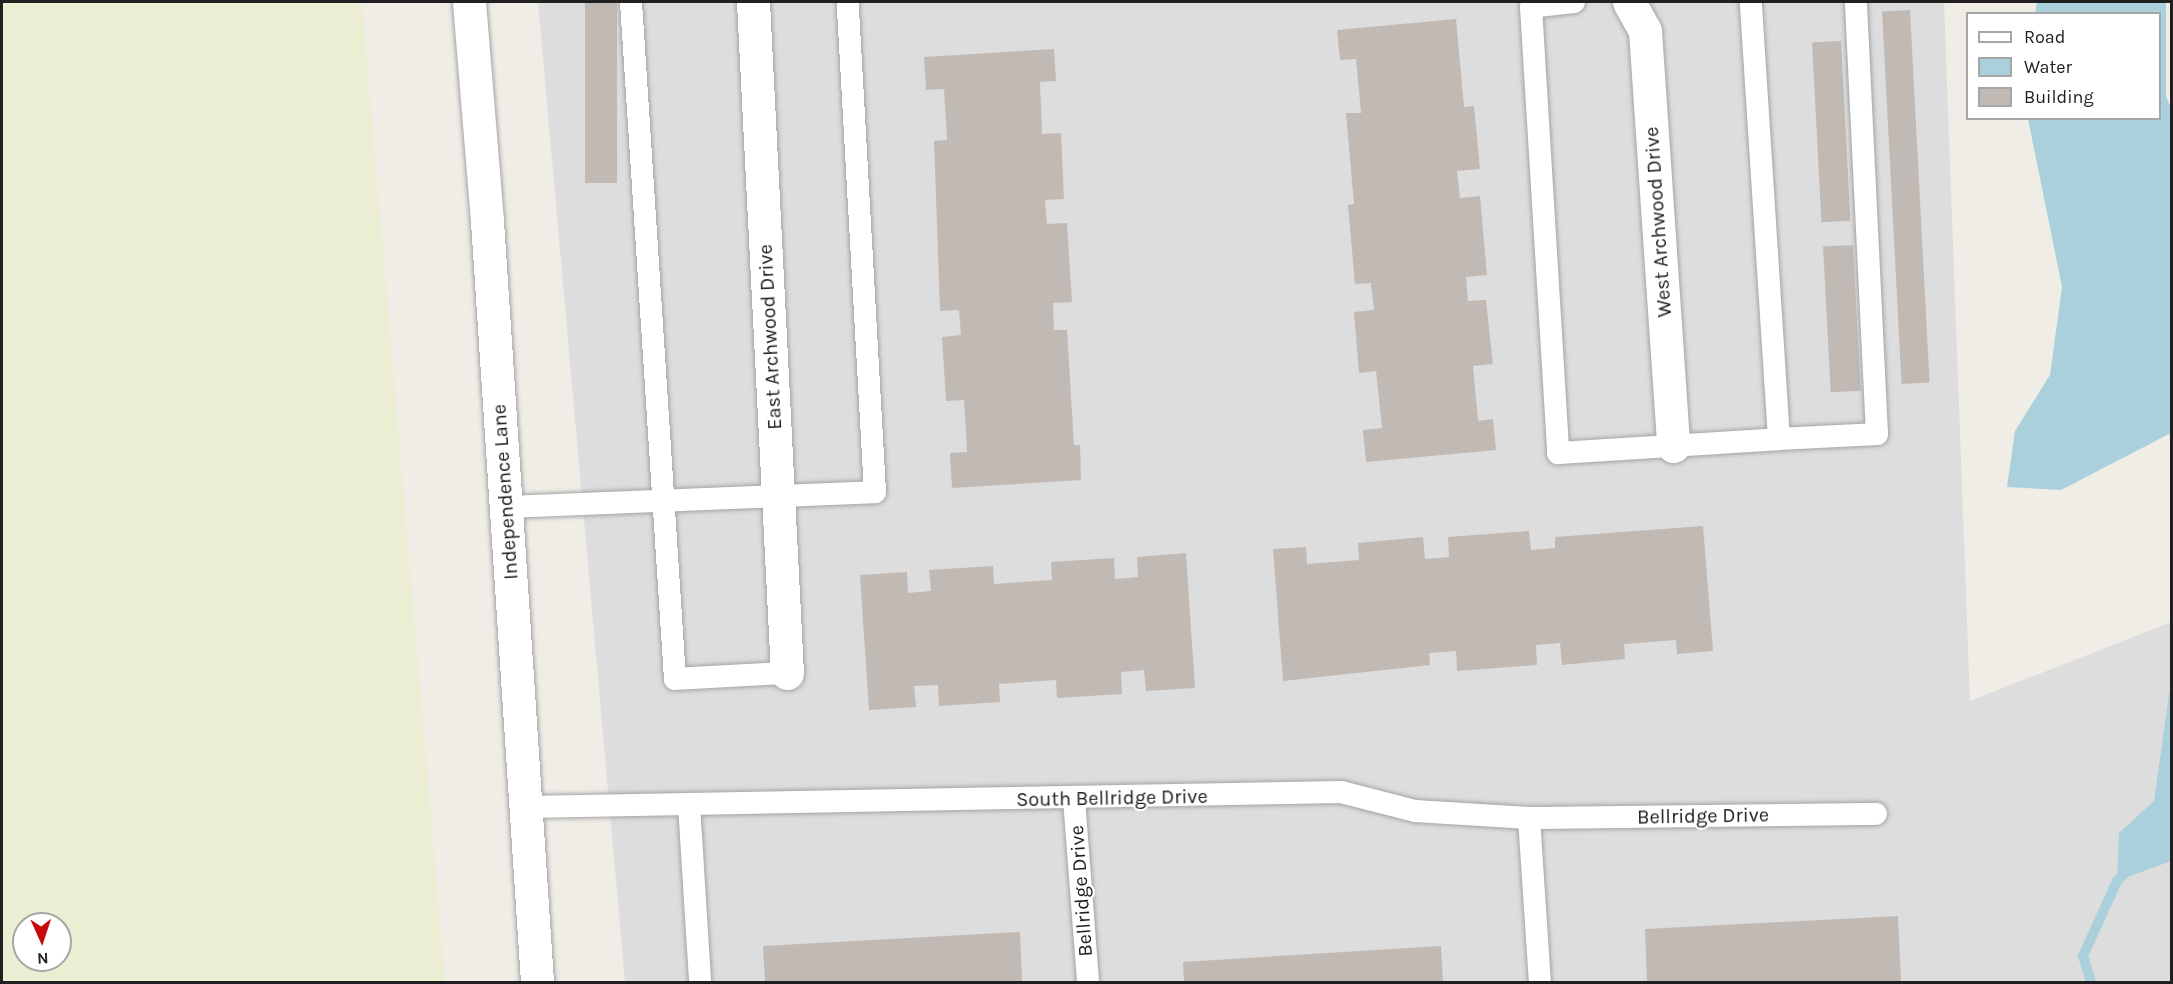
<!DOCTYPE html>
<style>
body{margin:0}
#map{position:relative;width:2173px;height:984px;overflow:hidden;background:#f0ede7;font-family:Karla,sans-serif}
div>[style]{position:absolute}
.residential>*{inset:0;background:#dedddd}
.farmland>*{inset:0;background:#eceed4}
.water>*{inset:0;background:#aad1db}
.stream>*{height:10px;margin:-5px;padding:0 5px;transform-origin:5px;border-radius:5px;background:#aad1db}
.building>*{inset:0;background:#c1b9b4;transform-origin:0 0}
.roads{filter:drop-shadow(0 0 2px #a4a4a4) drop-shadow(0 0 2px #a4a4a4)}
.service>*{height:22px;margin:-11px;padding:0 11px;transform-origin:11px;border-radius:11px;background:#fff}
.minor>*{height:33px;margin:-16.5px;padding:0 16.5px;transform-origin:16.5px;border-radius:16.5px;background:#fff}
span{translate:-50% -50%;white-space:nowrap;text-align:center;line-height:1.15;-webkit-text-stroke:4.5px #fff;paint-order:stroke}
.street-label{font-size:20px;color:#202020}
.frame{position:absolute;inset:0;border:3px solid #202020;pointer-events:none}
.legend{position:absolute;left:1966px;top:12px;width:195px;height:108px;box-sizing:border-box;background:#fff;border:2px solid #a6a6a6;margin:0;padding:8px 10px;list-style:none;font-size:18px;color:#202020}
.legend li{display:flex;align-items:center;gap:12px;height:30px}
.legend b{width:30px;border:2px solid #a6a6a6}
.north{position:absolute;left:12px;top:912px;width:60px;height:60px;box-sizing:border-box;background:#fff;border:2px solid #a6a6a6;border-radius:50%;rotate:177deg;font-size:16px;font-weight:700;line-height:24px;text-align:center;color:#202020}
.north::after{content:'';display:block;margin:auto;width:21px;height:27px;background:#c70a0b;clip-path:polygon(50% 0,100% 100%,50% 72%,0 100%)}
</style>
<div id="map">
<div class="residential">
<div style="clip-path:polygon(538px 2px,1944px 2px,1970px 701px,2171px 622px,2171px 982px,625px 982px)"></div>
</div>
<div class="farmland">
<div style="clip-path:polygon(evenodd,2px 2px,362px 2px,445px 982px,2px 982px,2px 2px,24px 924px,60px 924px,60px 960px,24px 960px,24px 924px)"></div>
</div>
<div class="water">
<div style="clip-path:polygon(2037px 2px,2166px 2px,2166px 96px,2172px 111px,2171px 433px,2061px 490px,2007px 487px,2015px 431px,2050px 375px,2062px 287px,2028px 119px,2160px 118px,2160px 14px,2035px 13px)"></div>
<div style="clip-path:polygon(2171px 681px,2171px 861px,2117px 881px,2119px 833px,2154px 801px)"></div>
</div>
<div class="stream">
<div style="left:2091px;top:982px;width:27px;rotate:-107deg"></div>
<div style="left:2083px;top:956px;width:82px;rotate:-65.6deg"></div>
<div style="left:2117px;top:881px;width:13px;rotate:-45deg"></div>
</div>
<div class="building">
<div style="left:585px;top:2px;width:32px;height:181px"></div>
<div style="left:1910px;top:10px;width:373px;height:28px;rotate:87deg"></div>
<div style="clip-path:polygon(1456px 19px,1464px 107px,1474px 106px,1480px 169px,1457px 171px,1460px 198px,1480px 196px,1487px 275px,1466px 277px,1468px 301px,1486px 300px,1493px 364px,1473px 366px,1478px 421px,1493px 419px,1496px 450px,1366px 462px,1363px 430px,1382px 428px,1376px 371px,1359px 373px,1354px 312px,1374px 310px,1371px 283px,1355px 284px,1348px 205px,1354px 204px,1346px 113px,1361px 113px,1356px 59px,1340px 60px,1337px 30px)"></div>
<div style="left:1841px;top:41px;width:180px;height:29px;rotate:87deg"></div>
<div style="clip-path:polygon(1054px 49px,1056px 81px,1040px 82px,1042px 134px,1061px 133px,1064px 199px,1045px 200px,1047px 224px,1067px 223px,1072px 302px,1053px 303px,1054px 330px,1067px 330px,1074px 445px,1080px 445px,1081px 480px,952px 488px,950px 453px,967px 452px,964px 400px,946px 401px,942px 337px,961px 335px,959px 310px,940px 311px,934px 141px,947px 140px,944px 89px,926px 90px,924px 57px)"></div>
<div style="left:1853px;top:245px;width:146px;height:30px;rotate:87deg"></div>
<div style="clip-path:polygon(1703px 526px,1713px 651px,1677px 654px,1676px 640px,1624px 644px,1625px 659px,1562px 665px,1560px 643px,1536px 645px,1537px 665px,1457px 671px,1456px 651px,1429px 653px,1430px 665px,1283px 681px,1273px 549px,1306px 547px,1307px 564px,1359px 560px,1358px 543px,1423px 537px,1425px 559px,1449px 557px,1448px 537px,1529px 531px,1531px 550px,1555px 548px,1555px 537px)"></div>
<div style="clip-path:polygon(1186px 553px,1195px 688px,1146px 691px,1144px 670px,1121px 672px,1122px 694px,1057px 698px,1056px 680px,999px 684px,1000px 702px,939px 706px,938px 685px,914px 686px,916px 707px,869px 710px,860px 575px,907px 572px,908px 593px,931px 591px,929px 570px,993px 566px,994px 584px,1052px 580px,1051px 562px,1114px 558px,1115px 579px,1138px 577px,1137px 557px)"></div>
<div style="clip-path:polygon(1898px 916px,1901px 982px,1647px 982px,1645px 929px)"></div>
<div style="clip-path:polygon(1020px 932px,1022px 982px,765px 982px,763px 946px)"></div>
<div style="clip-path:polygon(1441px 946px,1443px 982px,1184px 982px,1183px 962px)"></div>
</div>
<div class="roads">
<div class="service">
<div style="left:631px;top:2px;width:678px;rotate:86.28deg"></div>
<div style="left:675px;top:679px;width:112px;rotate:-3.1deg"></div>
<div style="left:1574px;top:2px;width:43px;rotate:173.4deg"></div>
<div style="left:1531px;top:7px;width:447px;rotate:86.5deg"></div>
<div style="left:1558px;top:453px;width:221px;rotate:-3.6deg"></div>
<div style="left:1779px;top:439px;width:438px;rotate:-93.7deg"></div>
<div style="left:1779px;top:439px;width:98px;rotate:-2.9deg"></div>
<div style="left:1877px;top:434px;width:433px;rotate:-92.8deg"></div>
<div style="left:506px;top:507px;width:369px;rotate:-2.3deg"></div>
<div style="left:875px;top:492px;width:491px;rotate:-93.2deg"></div>
<div style="left:1074px;top:799px;width:184px;rotate:85.6deg"></div>
<div style="left:689px;top:805px;width:177px;rotate:86.4deg"></div>
<div style="left:526px;top:807px;width:815px;rotate:-1.05deg"></div>
<div style="left:1341px;top:792px;width:76px;rotate:14.4deg"></div>
<div style="left:1415px;top:811px;width:114px;rotate:3.5deg"></div>
<div style="left:1529px;top:818px;width:164px;rotate:86.2deg"></div>
<div style="left:1529px;top:818px;width:347px;rotate:-0.7deg"></div>
</div>
<div class="minor">
<div style="left:469px;top:2px;width:220px;rotate:85.3deg"></div>
<div style="left:487px;top:221px;width:763px;rotate:86.24deg"></div>
<div style="left:753px;top:2px;width:672px;rotate:87.1deg"></div>
<div style="left:1629px;top:2px;width:33px;rotate:61deg"></div>
<div style="left:1645px;top:31px;width:416px;rotate:86.1deg"></div>
</div>
</div>
<div class="street-label">
<span style="left:1658px;top:222px;rotate:-94deg">West Archwood Drive</span>
<span style="left:770px;top:337px;rotate:-93deg">East Archwood Drive</span>
<span style="left:505px;top:492px;rotate:-94deg">Independence Lane</span>
<span style="left:1112px;top:798px;rotate:-1deg">South Bellridge Drive</span>
<span style="left:1703px;top:816px;rotate:-1deg">Bellridge Drive</span>
<span style="left:1081px;top:891px;rotate:-94deg">Bellridge Drive</span>
</div>
<div class="frame"></div>
<ul class="legend">
<li><b style="height:8px;background:#fff"></b>Road</li>
<li><b style="height:16px;background:#aad1db"></b>Water</li>
<li><b style="height:16px;background:#c1b9b4"></b>Building</li>
</ul>
<div class="north">N</div>
</div>
